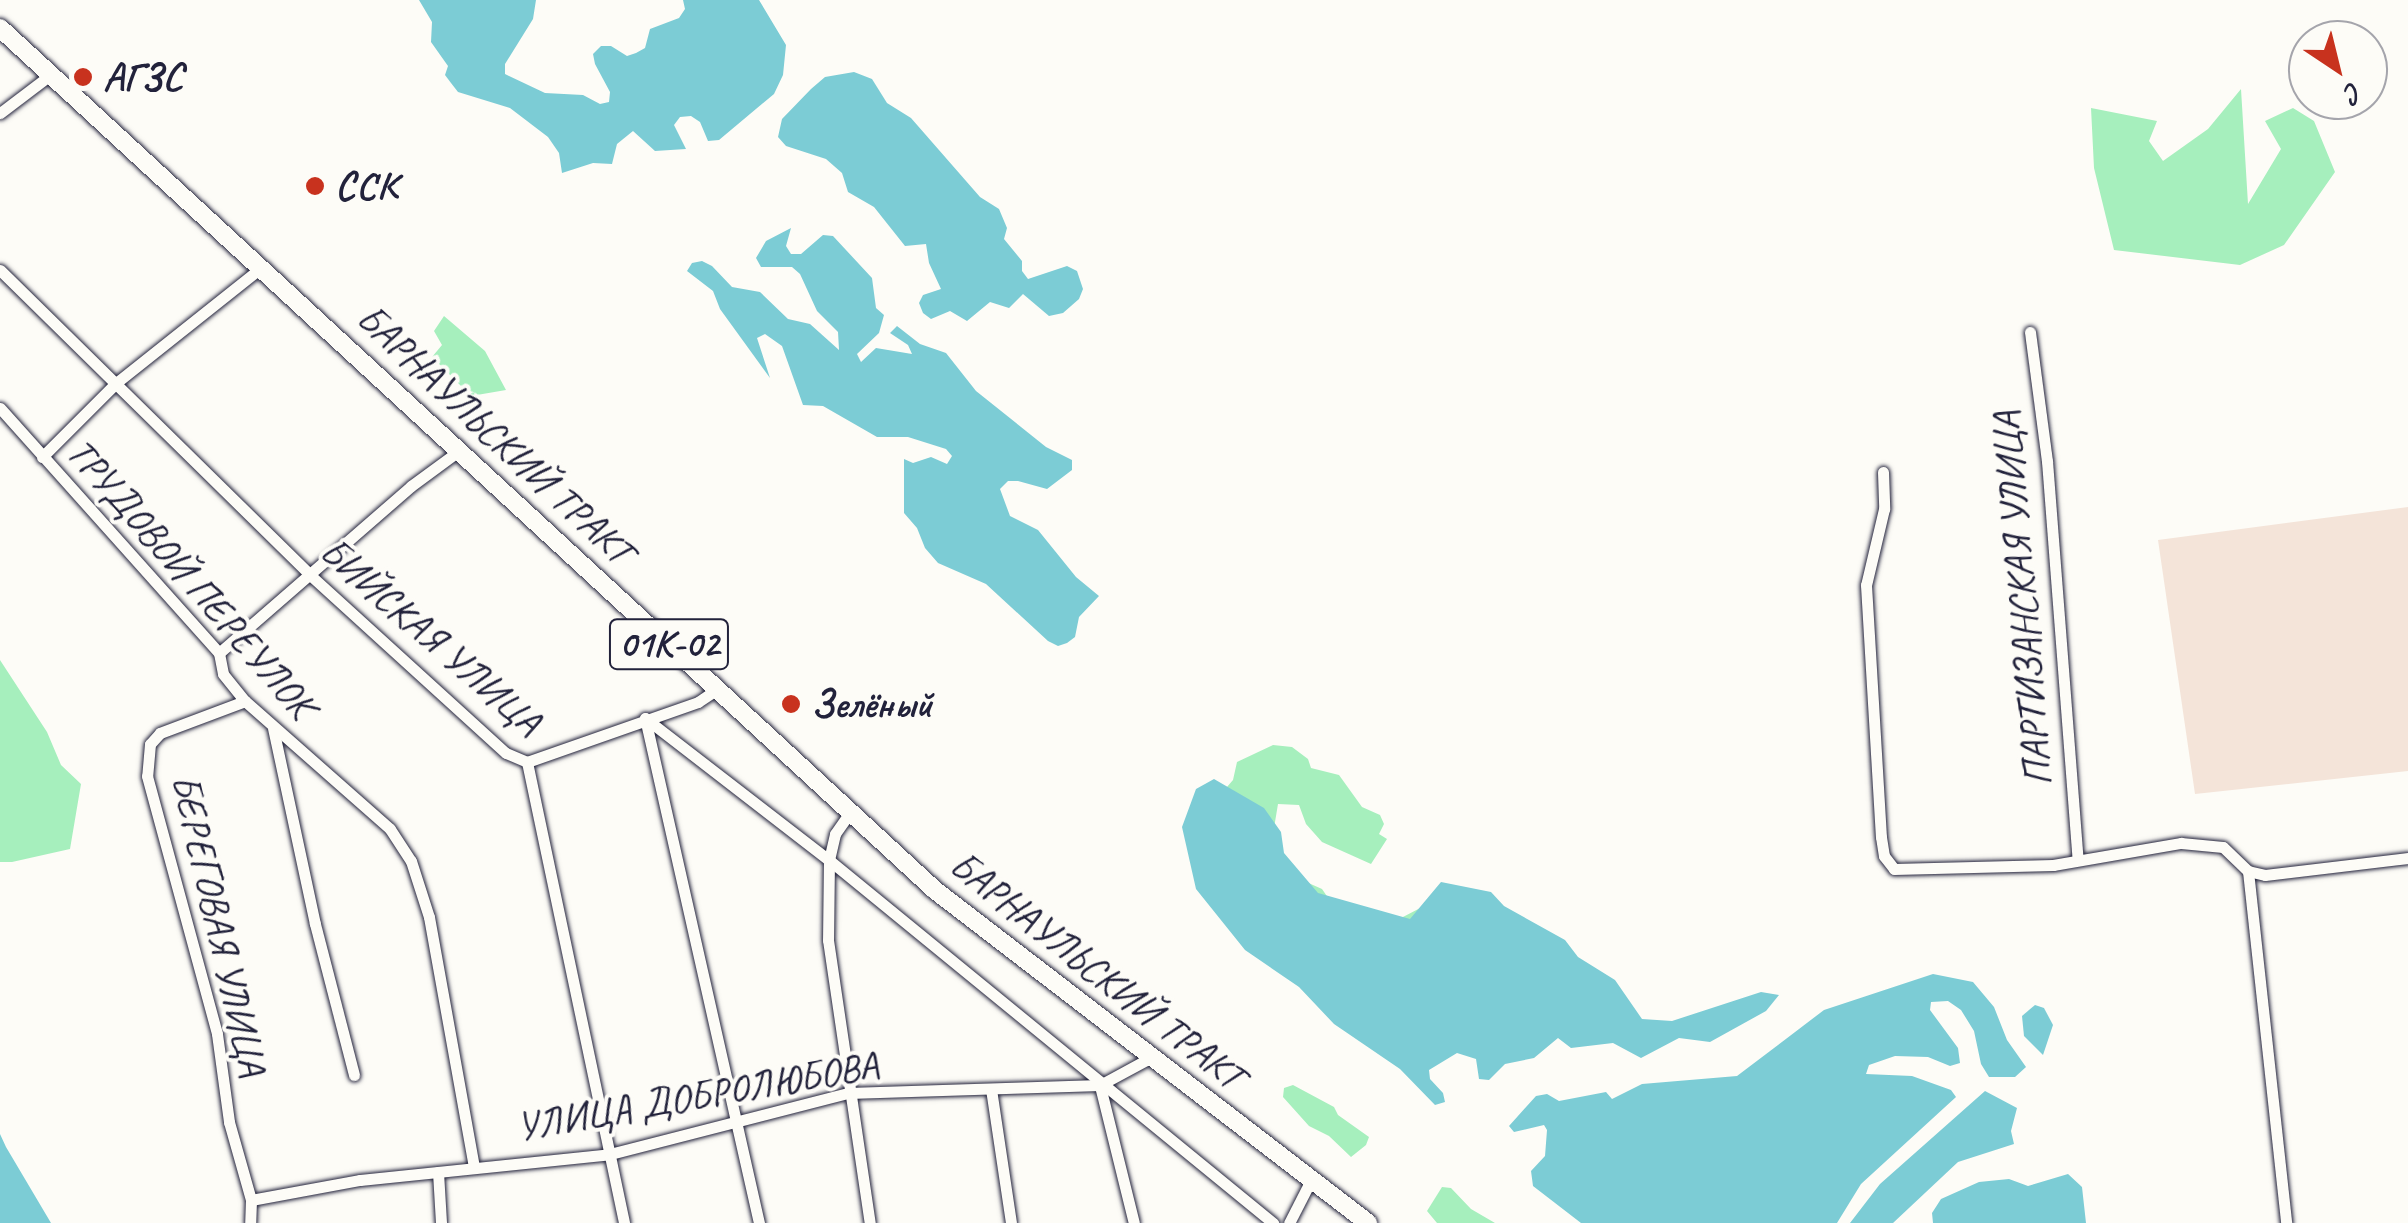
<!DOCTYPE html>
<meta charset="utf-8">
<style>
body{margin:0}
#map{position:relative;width:2408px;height:1223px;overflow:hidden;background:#fdfcf7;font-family:Caveat,sans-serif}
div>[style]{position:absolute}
.built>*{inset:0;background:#f4e4d9}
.green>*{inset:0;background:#a6efbd}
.water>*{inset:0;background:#7cccd5}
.roads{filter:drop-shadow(0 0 2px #22223b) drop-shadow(0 0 2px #22223b)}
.minor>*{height:11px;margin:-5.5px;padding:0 5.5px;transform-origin:5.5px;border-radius:5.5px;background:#fdfcf7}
.primary>*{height:18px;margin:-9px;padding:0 9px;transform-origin:9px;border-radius:9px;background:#fdfcf7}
.dots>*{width:28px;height:28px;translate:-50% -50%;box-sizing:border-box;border:5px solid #fdfcf7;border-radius:50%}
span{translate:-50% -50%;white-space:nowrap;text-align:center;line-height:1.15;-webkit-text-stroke:8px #fdfcf7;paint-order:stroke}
.shield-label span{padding:2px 8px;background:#fdfcf7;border:2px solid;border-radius:8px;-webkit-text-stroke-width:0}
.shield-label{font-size:38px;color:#22223b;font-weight:700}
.poi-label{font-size:40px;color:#22223b;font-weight:700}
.left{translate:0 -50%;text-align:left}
.street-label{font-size:40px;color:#22223b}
.north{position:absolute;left:2288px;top:20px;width:100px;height:100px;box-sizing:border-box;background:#fdfcf7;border:2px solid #a5a5ac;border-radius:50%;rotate:145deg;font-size:28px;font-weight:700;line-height:40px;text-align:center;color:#22223b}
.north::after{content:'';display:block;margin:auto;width:35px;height:45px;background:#c8321e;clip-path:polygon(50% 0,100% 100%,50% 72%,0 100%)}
</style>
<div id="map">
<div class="built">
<div style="clip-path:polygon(2408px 507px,2408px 771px,2195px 794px,2158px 540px)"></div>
</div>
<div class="green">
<div style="clip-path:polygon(2241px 89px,2248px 204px,2281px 149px,2265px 121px,2293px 108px,2314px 121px,2335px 172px,2284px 245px,2240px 265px,2114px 250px,2094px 168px,2091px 108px,2157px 121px,2149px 141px,2163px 161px,2208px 129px)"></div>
<div style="clip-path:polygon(444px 316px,485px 351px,506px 390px,471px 396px,432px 357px,442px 345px,434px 331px)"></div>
<div style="clip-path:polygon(0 660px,47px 732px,61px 765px,81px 784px,70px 849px,12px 862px,0 862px)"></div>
<div style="clip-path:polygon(1273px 745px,1292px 747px,1308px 759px,1311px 768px,1339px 775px,1362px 807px,1380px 815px,1384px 824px,1379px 834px,1387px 839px,1371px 864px,1322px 842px,1306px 824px,1299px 805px,1278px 804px,1273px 834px,1295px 877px,1322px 889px,1333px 905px,1401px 918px,1426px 905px,1430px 1008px,1214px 802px,1233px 780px,1237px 762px)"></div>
<div style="clip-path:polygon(1293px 1085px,1334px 1107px,1338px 1115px,1369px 1137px,1366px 1145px,1351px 1157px,1329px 1136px,1309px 1126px,1283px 1097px,1284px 1088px)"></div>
<div style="clip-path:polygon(1442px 1187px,1451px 1188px,1471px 1209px,1495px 1223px,1437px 1223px,1427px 1211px)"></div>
</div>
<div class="water">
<div style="clip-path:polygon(419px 0,536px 0,533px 19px,505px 64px,505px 74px,545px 93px,583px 95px,600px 104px,609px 102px,610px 92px,595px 64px,593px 54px,601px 46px,611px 46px,627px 56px,636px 53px,645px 48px,650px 29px,679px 18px,685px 9px,683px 0,759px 0,786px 45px,783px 75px,774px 94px,719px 140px,708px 141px,700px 122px,691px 116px,680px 117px,674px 125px,686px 149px,655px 151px,633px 131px,617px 144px,612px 164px,593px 163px,562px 173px,559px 153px,548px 137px,510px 108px,458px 92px,451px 83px,445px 75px,448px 66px,431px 42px,432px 22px)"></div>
<div style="clip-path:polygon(854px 72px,872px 79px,887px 103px,911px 118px,980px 197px,999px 209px,1007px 228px,1004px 239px,1022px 261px,1022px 271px,1028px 279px,1067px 266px,1077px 271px,1083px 289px,1079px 299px,1063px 313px,1049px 316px,1023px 294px,1009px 308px,990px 302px,967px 321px,950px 311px,931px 319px,923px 313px,919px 303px,923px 295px,941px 289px,929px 263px,926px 244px,905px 246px,874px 207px,848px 192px,842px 173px,826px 159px,786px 146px,778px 137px,782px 119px,811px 89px,825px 77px)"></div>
<div style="clip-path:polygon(791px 228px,786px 246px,791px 254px,801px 254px,823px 235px,833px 236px,872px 278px,876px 308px,884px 315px,879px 333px,857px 354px,861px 362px,876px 348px,912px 354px,908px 345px,890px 333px,897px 326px,920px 344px,946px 353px,976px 391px,1046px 447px,1072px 460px,1072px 470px,1047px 489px,1018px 481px,1008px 481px,1000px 489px,1010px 516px,1038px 530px,1076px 577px,1099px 596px,1079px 617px,1075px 637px,1067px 643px,1058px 646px,1048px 641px,986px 584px,938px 563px,925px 548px,917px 528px,904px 513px,904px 459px,913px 463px,931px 457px,947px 464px,952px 456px,946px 449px,908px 437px,877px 437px,823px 406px,803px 405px,782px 346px,765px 334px,757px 338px,770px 378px,720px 309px,713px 291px,687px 271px,692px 263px,702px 261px,712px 266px,732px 287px,760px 292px,788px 319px,810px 324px,839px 350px,838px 332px,817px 311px,800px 274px,792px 267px,761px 267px,756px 258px,766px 241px)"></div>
<div style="clip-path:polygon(1214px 779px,1264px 808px,1281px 832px,1284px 853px,1318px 893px,1410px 919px,1441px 882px,1491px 892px,1504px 906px,1565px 940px,1578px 957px,1615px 980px,1642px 1019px,1672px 1021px,1761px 992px,1779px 995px,1766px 1011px,1710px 1042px,1679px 1038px,1641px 1058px,1613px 1043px,1571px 1048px,1558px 1038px,1534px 1058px,1505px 1064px,1489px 1080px,1479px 1079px,1476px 1059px,1457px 1053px,1429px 1070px,1430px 1079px,1443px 1093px,1445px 1102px,1435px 1105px,1400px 1069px,1334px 1024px,1299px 987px,1245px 950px,1196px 889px,1182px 827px,1196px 789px)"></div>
<div style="clip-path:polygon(1933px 974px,1973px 982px,1994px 1007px,2007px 1040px,2026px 1067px,2015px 1077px,1989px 1077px,1981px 1064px,1974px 1031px,1961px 1010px,1948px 1001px,1931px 1002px,1930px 1010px,1958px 1048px,1960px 1063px,1950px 1066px,1928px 1057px,1895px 1056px,1869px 1065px,1866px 1074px,1912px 1076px,1951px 1090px,1956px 1097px,1861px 1184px,1837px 1223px,1581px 1223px,1533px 1186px,1531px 1171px,1545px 1156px,1547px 1130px,1544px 1125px,1514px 1132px,1509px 1126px,1536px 1096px,1547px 1094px,1559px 1101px,1606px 1092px,1612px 1099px,1642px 1084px,1737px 1076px,1824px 1010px)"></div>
<div style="clip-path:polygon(2035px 1005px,2044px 1008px,2053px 1025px,2043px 1055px,2024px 1036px,2022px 1016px)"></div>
<div style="clip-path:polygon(1985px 1091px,2017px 1108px,2011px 1131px,2014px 1144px,1958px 1162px,1893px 1223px,1850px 1223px,1880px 1184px)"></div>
<div style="clip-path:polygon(0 1134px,6px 1147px,51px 1223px,0 1223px)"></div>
<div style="clip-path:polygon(2068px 1174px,2082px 1187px,2086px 1223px,1933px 1223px,1932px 1213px,1941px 1199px,1979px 1182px,2009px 1179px,2028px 1186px)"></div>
</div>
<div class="roads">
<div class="minor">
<div style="left:0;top:113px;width:63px;rotate:-37.2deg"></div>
<div style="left:0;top:270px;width:433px;rotate:44.5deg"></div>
<div style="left:309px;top:574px;width:266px;rotate:42.3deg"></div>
<div style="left:506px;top:753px;width:23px;rotate:23deg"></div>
<div style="left:527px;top:762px;width:471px;rotate:78.1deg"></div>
<div style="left:2030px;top:332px;width:130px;rotate:82.5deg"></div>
<div style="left:2047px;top:461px;width:400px;rotate:85.6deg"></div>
<div style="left:0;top:408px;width:329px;rotate:48.2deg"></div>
<div style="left:219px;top:653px;width:21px;rotate:79deg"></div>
<div style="left:223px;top:674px;width:35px;rotate:51deg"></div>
<div style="left:245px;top:701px;width:193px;rotate:41.4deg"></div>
<div style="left:390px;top:829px;width:38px;rotate:57deg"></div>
<div style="left:411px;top:861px;width:59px;rotate:72.2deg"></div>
<div style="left:429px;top:917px;width:255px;rotate:79.8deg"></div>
<div style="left:42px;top:457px;width:105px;rotate:-45deg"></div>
<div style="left:116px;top:383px;width:186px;rotate:-38.5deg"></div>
<div style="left:1883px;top:472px;width:37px;rotate:88deg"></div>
<div style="left:1884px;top:509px;width:78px;rotate:103.3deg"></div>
<div style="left:1866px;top:585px;width:252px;rotate:86.6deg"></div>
<div style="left:1881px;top:837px;width:19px;rotate:81deg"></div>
<div style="left:1884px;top:856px;width:16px;rotate:52deg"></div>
<div style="left:1894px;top:869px;width:159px;rotate:-1.4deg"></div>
<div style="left:2053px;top:865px;width:130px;rotate:-9.8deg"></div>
<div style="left:2181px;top:843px;width:42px;rotate:5.4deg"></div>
<div style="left:2223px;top:847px;width:35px;rotate:44deg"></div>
<div style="left:2248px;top:871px;width:17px;rotate:13deg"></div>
<div style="left:2265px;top:875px;width:144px;rotate:-6.8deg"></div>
<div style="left:219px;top:653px;width:254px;rotate:-41deg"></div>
<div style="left:411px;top:486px;width:61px;rotate:-36.3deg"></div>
<div style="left:245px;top:701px;width:91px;rotate:159.4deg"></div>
<div style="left:160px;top:733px;width:15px;rotate:132deg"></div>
<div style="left:150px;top:744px;width:32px;rotate:95deg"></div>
<div style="left:147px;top:776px;width:267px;rotate:74.8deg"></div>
<div style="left:217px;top:1034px;width:89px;rotate:82.2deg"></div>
<div style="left:229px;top:1122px;width:81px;rotate:74.2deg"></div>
<div style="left:251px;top:1200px;width:23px;rotate:92deg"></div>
<div style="left:645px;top:718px;width:232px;rotate:37.7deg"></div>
<div style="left:829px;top:860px;width:574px;rotate:39.27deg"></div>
<div style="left:645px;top:718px;width:518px;rotate:77.28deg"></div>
<div style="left:273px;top:728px;width:200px;rotate:77.9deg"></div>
<div style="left:315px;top:924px;width:156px;rotate:75.5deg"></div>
<div style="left:527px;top:762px;width:181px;rotate:-19.3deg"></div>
<div style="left:698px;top:702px;width:23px;rotate:-34deg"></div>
<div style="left:851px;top:811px;width:28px;rotate:125deg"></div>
<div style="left:835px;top:834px;width:27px;rotate:103deg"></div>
<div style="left:829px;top:860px;width:80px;rotate:90.7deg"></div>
<div style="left:828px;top:940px;width:286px;rotate:81.6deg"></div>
<div style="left:2248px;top:871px;width:354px;rotate:83.8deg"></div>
<div style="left:1100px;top:1086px;width:141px;rotate:76.1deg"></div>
<div style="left:991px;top:1089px;width:135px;rotate:81.5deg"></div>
<div style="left:438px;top:1172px;width:51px;rotate:86.6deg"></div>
<div style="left:251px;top:1200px;width:111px;rotate:-10.4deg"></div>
<div style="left:360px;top:1180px;width:251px;rotate:-5.9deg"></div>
<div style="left:610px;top:1154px;width:246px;rotate:-14.4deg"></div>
<div style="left:848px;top:1093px;width:252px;rotate:-1.8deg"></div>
<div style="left:1100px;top:1085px;width:57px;rotate:-28.4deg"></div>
<div style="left:1289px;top:1223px;width:48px;rotate:-62.9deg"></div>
</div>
<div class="primary">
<div style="left:0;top:28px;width:1273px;rotate:42.68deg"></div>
<div style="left:936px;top:891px;width:545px;rotate:37.54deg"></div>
</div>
</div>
<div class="dots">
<div style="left:83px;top:77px;background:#c8321e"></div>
<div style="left:315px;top:186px;background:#c8321e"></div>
<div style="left:791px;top:704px;background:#c8321e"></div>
</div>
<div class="shield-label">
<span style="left:669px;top:644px">01К-02</span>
</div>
<div class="poi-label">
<span class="left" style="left:103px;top:77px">АГЗС</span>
<span class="left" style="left:335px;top:186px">ССК</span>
<span class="left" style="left:811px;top:704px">Зелёный</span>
</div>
<div class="street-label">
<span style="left:495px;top:434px;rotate:43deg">БАРНАУЛЬСКИЙ ТРАКТ</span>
<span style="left:191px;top:578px;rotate:49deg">ТРУДОВОЙ ПЕРЕУЛОК</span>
<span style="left:2022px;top:599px;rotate:-95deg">ПАРТИЗАНСКАЯ УЛИЦА</span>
<span style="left:431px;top:636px;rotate:41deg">БИЙСКАЯ УЛИЦА</span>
<span style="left:219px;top:925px;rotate:77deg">БЕРЕГОВАЯ УЛИЦА</span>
<span style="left:1097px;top:970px;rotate:38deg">БАРНАУЛЬСКИЙ ТРАКТ</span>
<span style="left:697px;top:1096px;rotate:-10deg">УЛИЦА ДОБРОЛЮБОВА</span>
</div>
<div class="north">С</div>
</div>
